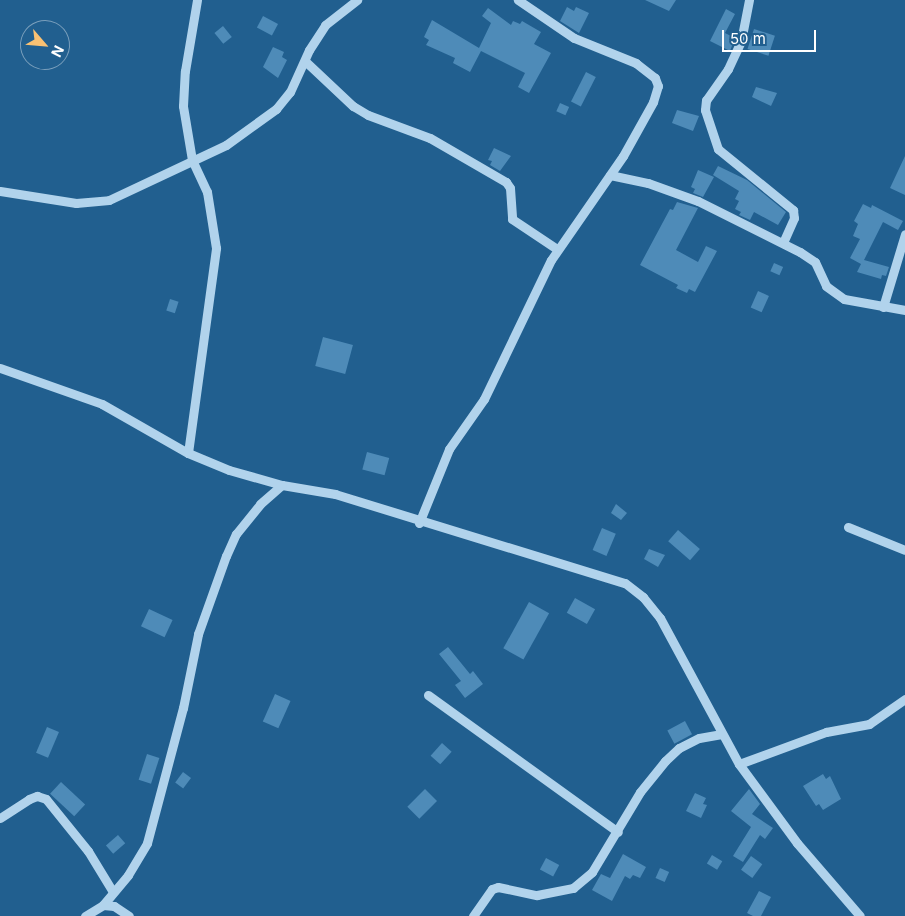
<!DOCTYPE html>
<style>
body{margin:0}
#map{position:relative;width:905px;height:916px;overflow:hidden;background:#215f8f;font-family:Inter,sans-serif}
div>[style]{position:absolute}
.building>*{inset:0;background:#4e8bb8;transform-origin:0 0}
.minor>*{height:9px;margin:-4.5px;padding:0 4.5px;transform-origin:4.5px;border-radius:4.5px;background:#b1d3ec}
span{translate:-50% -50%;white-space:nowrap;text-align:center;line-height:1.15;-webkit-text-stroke:4px #215f8f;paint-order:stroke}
.north{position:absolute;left:20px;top:20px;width:50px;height:50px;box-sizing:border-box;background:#215f8f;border:1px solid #7a9fbc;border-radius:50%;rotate:117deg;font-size:14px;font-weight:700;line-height:20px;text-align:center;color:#fff}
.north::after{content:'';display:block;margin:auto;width:18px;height:22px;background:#f9c173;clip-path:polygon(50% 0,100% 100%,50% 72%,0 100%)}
.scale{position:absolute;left:722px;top:30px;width:94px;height:22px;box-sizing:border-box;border:2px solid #fff;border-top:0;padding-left:6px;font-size:15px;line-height:18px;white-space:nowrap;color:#fff;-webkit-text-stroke:4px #215f8f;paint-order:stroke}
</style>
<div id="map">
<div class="building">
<div style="clip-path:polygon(645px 0,676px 0,669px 11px)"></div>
<div style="clip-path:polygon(567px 7px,574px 11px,576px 7px,589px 13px,579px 33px,560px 21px)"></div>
<div style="clip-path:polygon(488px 8px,511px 25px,513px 21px,520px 24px,522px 21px,541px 32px,534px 44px,551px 53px,529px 93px,518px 87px,525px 73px,481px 51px,470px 72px,453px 63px,455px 58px,426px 45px,429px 40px,424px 37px,432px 20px,479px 48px,491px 23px,482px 16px)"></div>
<div style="clip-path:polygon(726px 9px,735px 14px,725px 33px,735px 38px,730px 51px,710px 41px)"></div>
<div style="left:263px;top:16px;width:17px;height:13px;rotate:28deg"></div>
<div style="left:223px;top:26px;width:14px;height:11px;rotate:51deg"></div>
<div style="left:754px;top:29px;width:22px;height:21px;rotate:18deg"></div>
<div style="clip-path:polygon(273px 47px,284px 52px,282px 57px,287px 60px,278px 78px,263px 67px)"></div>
<div style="left:586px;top:72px;width:11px;height:33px;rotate:27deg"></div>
<div style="clip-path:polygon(756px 87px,777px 93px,771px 106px,752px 97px)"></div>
<div style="left:560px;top:103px;width:10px;height:9px;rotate:24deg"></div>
<div style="clip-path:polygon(677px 110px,699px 116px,693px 131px,672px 123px)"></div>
<div style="clip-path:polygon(494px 148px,511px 156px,500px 171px,490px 165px,492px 161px,488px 160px)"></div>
<div style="clip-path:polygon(905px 156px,905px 195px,890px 188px)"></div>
<div style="clip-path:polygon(718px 166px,747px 180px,786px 212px,778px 225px,754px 212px,750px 220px,739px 215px,741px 212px,735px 209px,739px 201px,735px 199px,739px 191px,713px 175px)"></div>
<div style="clip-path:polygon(698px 170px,714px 177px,703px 197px,693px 193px,695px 189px,691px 187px)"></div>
<div style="clip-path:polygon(677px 202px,698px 208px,676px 250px,698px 262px,706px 246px,717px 251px,695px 292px,689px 289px,687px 293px,676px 288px,678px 285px,640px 265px,670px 209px,673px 210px)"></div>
<div style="clip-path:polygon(863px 204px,871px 208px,872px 205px,903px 221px,898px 230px,883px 222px,864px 260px,889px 267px,886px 276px,882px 275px,881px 279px,857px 272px,861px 264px,850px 258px,860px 239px,853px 236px,858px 224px,854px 221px)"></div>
<div style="left:774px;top:263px;width:10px;height:9px;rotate:24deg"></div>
<div style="left:758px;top:291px;width:12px;height:18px;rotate:24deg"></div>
<div style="left:170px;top:299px;width:9px;height:12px;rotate:18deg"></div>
<div style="left:323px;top:337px;width:31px;height:30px;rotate:15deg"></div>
<div style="left:367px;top:452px;width:23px;height:18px;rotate:15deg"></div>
<div style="clip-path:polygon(616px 504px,627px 513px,621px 520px,611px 513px)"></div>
<div style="left:602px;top:528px;width:15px;height:24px;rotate:23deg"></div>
<div style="left:678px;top:530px;width:29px;height:15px;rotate:41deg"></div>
<div style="clip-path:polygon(649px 549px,665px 555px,658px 567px,644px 559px)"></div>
<div style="left:575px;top:598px;width:23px;height:17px;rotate:29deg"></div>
<div style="left:529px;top:602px;width:23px;height:53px;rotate:29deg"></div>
<div style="left:149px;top:609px;width:26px;height:19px;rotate:25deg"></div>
<div style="clip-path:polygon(448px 647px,470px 674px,473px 671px,483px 684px,465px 698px,455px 685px,461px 681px,439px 654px)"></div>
<div style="left:275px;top:694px;width:17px;height:30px;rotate:24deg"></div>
<div style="left:685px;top:721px;width:15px;height:20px;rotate:62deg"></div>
<div style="left:47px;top:727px;width:13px;height:28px;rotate:23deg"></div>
<div style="left:442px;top:743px;width:13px;height:17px;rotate:42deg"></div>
<div style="left:147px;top:754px;width:13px;height:27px;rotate:18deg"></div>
<div style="left:183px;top:772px;width:10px;height:13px;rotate:37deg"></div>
<div style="clip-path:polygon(823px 774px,826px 779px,830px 776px,841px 799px,823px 810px,819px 804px,816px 806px,803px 786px)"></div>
<div style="left:61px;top:782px;width:33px;height:16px;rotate:43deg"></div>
<div style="left:425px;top:789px;width:17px;height:25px;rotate:45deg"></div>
<div style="clip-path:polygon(749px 789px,760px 804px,752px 814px,773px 828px,765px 839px,760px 835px,743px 862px,733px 856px,751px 827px,731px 811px)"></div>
<div style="clip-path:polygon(695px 793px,706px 798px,703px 804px,707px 805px,701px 818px,686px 811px)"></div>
<div style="left:118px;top:835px;width:11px;height:16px;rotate:49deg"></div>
<div style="clip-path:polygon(623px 854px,646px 867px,640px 878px,633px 875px,630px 879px,625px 876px,612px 901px,592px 890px,601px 874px,610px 878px)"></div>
<div style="left:712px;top:855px;width:12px;height:10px;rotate:31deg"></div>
<div style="left:751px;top:856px;width:14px;height:17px;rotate:36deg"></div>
<div style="left:546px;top:858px;width:15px;height:13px;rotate:28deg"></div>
<div style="left:660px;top:868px;width:10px;height:11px;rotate:24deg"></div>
<div style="clip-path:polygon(759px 891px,771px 897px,761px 916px,753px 916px,747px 913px)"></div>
</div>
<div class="minor">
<div style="left:749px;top:0;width:42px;rotate:101deg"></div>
<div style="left:741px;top:41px;width:31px;rotate:115deg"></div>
<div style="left:728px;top:69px;width:38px;rotate:125deg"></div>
<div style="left:706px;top:100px;width:10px;rotate:96deg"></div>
<div style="left:705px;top:110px;width:41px;rotate:71.6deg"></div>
<div style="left:718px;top:149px;width:97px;rotate:39.1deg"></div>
<div style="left:793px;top:210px;width:8px;rotate:83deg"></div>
<div style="left:794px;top:218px;width:27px;rotate:114deg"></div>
<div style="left:305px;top:61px;width:66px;rotate:43.2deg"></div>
<div style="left:353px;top:106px;width:17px;rotate:31deg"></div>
<div style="left:368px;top:115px;width:66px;rotate:20.4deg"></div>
<div style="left:430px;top:138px;width:88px;rotate:30.1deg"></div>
<div style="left:506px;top:182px;width:7px;rotate:56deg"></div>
<div style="left:510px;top:188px;width:31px;rotate:86deg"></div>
<div style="left:512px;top:219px;width:54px;rotate:33.7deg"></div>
<div style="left:610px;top:175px;width:39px;rotate:12deg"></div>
<div style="left:648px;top:183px;width:53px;rotate:19.8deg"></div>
<div style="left:698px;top:201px;width:114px;rotate:26.6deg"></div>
<div style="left:800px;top:252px;width:18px;rotate:34deg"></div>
<div style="left:815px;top:262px;width:26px;rotate:65deg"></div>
<div style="left:826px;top:286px;width:22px;rotate:36deg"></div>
<div style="left:844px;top:299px;width:62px;rotate:10.2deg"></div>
<div style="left:0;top:191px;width:77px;rotate:9deg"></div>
<div style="left:76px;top:203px;width:33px;rotate:-5deg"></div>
<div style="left:109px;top:200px;width:129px;rotate:-25.2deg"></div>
<div style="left:226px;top:145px;width:62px;rotate:-35.8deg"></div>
<div style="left:276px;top:109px;width:22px;rotate:-51deg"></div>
<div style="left:290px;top:92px;width:46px;rotate:-65.7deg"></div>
<div style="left:309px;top:50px;width:30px;rotate:-57deg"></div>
<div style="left:325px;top:25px;width:41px;rotate:-38deg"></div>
<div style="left:883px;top:307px;width:76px;rotate:-73.2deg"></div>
<div style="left:0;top:368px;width:108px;rotate:19.4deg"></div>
<div style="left:102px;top:404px;width:99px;rotate:29.7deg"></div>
<div style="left:188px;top:453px;width:44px;rotate:22.5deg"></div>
<div style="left:229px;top:470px;width:55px;rotate:15.8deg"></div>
<div style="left:282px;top:485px;width:54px;rotate:9.6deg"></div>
<div style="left:335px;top:494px;width:303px;rotate:17.1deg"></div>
<div style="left:625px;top:583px;width:23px;rotate:38deg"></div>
<div style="left:643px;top:597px;width:27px;rotate:51deg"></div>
<div style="left:660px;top:618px;width:166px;rotate:61.6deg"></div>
<div style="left:739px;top:764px;width:98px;rotate:53.7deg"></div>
<div style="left:797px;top:843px;width:96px;rotate:49.2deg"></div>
<div style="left:188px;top:453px;width:207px;rotate:-82.2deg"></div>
<div style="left:216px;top:248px;width:57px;rotate:-99.1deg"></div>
<div style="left:207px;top:192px;width:35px;rotate:-115deg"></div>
<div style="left:192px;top:160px;width:55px;rotate:-99.5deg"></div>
<div style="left:183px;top:106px;width:35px;rotate:-87deg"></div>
<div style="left:185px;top:71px;width:72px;rotate:-80.4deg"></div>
<div style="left:419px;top:523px;width:80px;rotate:-67.9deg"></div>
<div style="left:449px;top:449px;width:61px;rotate:-55deg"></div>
<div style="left:484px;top:399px;width:154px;rotate:-64.3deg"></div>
<div style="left:551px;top:260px;width:126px;rotate:-55.3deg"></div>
<div style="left:623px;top:156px;width:62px;rotate:-60.9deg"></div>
<div style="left:653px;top:102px;width:17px;rotate:-73deg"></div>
<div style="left:658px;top:86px;width:9px;rotate:-111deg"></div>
<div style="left:655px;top:78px;width:24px;rotate:-142deg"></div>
<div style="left:636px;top:63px;width:67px;rotate:-158deg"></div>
<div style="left:574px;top:38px;width:68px;rotate:-145.8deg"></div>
<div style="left:848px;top:527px;width:61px;rotate:22deg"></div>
<div style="left:428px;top:695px;width:234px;rotate:35.8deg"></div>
<div style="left:739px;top:764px;width:93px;rotate:-20.2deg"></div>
<div style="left:826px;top:732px;width:44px;rotate:-10.5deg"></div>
<div style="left:869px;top:724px;width:44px;rotate:-34.8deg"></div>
<div style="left:0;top:818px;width:35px;rotate:-33deg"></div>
<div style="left:29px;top:799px;width:9px;rotate:-21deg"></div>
<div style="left:37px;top:796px;width:9px;rotate:18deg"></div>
<div style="left:46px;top:799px;width:67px;rotate:51.1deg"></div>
<div style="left:88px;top:851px;width:48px;rotate:58.6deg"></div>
<div style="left:103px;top:905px;width:39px;rotate:-50deg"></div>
<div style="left:128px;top:875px;width:37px;rotate:-59deg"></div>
<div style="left:147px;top:843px;width:140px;rotate:-75.1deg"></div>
<div style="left:183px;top:708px;width:76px;rotate:-78.5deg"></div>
<div style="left:198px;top:634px;width:83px;rotate:-70.3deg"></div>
<div style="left:226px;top:556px;width:24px;rotate:-66deg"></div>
<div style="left:236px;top:534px;width:38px;rotate:-51deg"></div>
<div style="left:260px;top:504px;width:29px;rotate:-41deg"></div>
<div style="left:85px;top:916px;width:21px;rotate:-31deg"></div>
<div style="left:103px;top:905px;width:11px;rotate:5deg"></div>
<div style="left:114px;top:906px;width:18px;rotate:34deg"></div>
<div style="left:473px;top:916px;width:33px;rotate:-55deg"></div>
<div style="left:492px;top:889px;width:6px;rotate:-18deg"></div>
<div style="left:498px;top:887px;width:40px;rotate:12deg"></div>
<div style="left:537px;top:895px;width:37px;rotate:-11deg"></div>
<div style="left:573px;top:888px;width:25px;rotate:-40deg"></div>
<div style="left:592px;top:872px;width:93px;rotate:-59deg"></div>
<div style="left:640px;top:792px;width:40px;rotate:-51deg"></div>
<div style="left:665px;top:761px;width:19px;rotate:-43deg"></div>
<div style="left:679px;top:748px;width:22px;rotate:-27deg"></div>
<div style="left:699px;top:738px;width:23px;rotate:-10deg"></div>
</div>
<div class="north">N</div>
<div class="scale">50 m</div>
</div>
